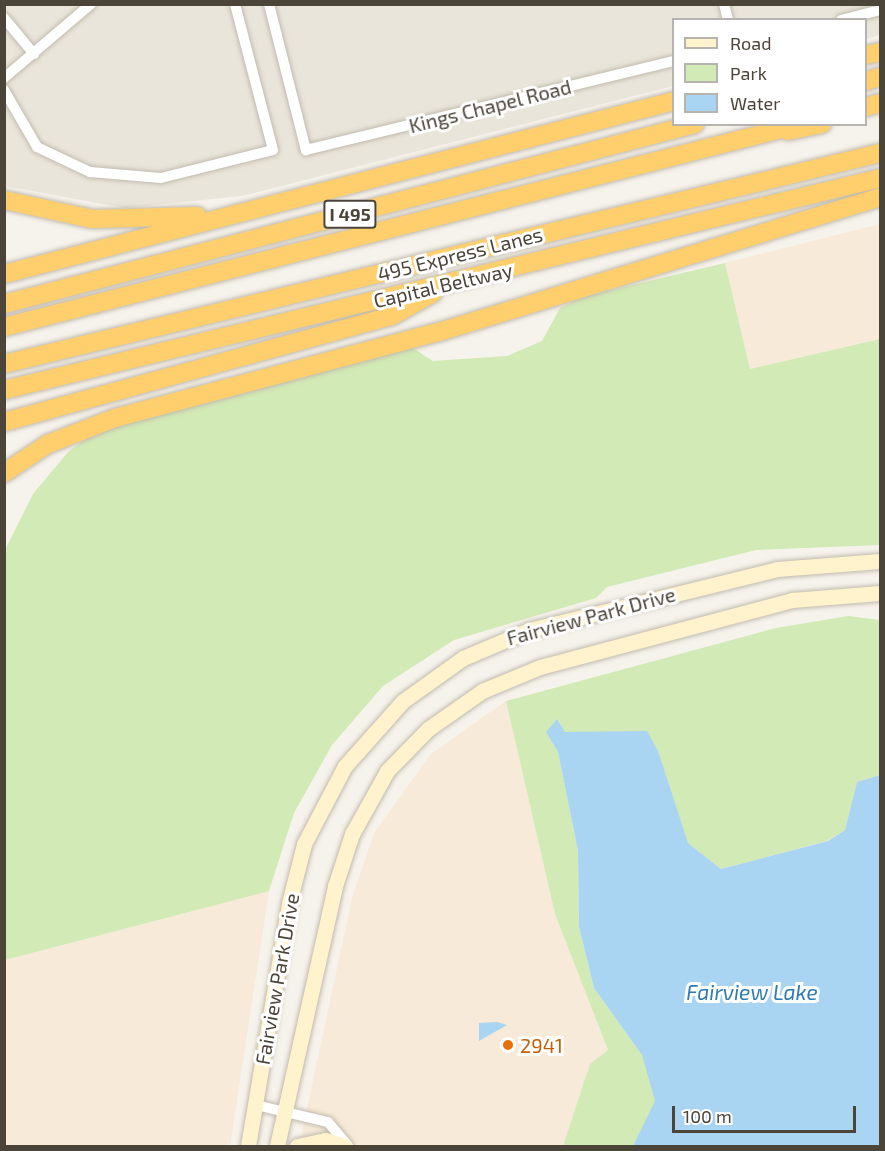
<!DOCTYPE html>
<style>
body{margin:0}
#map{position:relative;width:885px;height:1151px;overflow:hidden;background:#f6f3ec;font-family:"Exo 2",sans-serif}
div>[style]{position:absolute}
.residential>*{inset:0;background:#eae5da}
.commercial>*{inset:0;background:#f7ead8}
.green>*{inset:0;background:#d2eab5}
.water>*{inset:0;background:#a9d4f2}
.roads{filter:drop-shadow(0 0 2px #c2bbae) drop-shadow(0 0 2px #c2bbae)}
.street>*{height:10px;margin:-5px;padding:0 5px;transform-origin:5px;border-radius:5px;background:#fff}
.secondary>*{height:15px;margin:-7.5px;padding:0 7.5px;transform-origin:7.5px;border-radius:7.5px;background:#fff3cd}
.highway>*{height:18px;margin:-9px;padding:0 9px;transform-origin:9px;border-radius:9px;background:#ffcf6e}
.dots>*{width:16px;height:16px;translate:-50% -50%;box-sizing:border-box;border:3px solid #fff;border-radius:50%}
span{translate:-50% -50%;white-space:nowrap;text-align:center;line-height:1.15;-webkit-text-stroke:6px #fff;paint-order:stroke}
.shield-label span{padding:2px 4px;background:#fff;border:2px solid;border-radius:4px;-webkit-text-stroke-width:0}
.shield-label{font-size:18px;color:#4b4439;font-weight:700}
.street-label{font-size:20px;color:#4b4439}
.food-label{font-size:20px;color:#c56008}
.left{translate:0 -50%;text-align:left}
.water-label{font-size:21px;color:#2e7ab2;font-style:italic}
.frame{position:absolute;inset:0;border:6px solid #4b4439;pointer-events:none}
.legend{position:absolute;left:672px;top:18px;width:195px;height:108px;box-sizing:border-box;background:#fff;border:2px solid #b7b4b0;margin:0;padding:8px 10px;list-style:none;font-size:18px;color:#4b4439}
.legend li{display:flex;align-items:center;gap:12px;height:30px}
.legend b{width:30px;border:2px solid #b7b4b0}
.scale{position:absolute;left:672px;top:1106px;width:184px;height:27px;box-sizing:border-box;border:3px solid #4b4439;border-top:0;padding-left:8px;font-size:18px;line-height:21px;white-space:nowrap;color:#4b4439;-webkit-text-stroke:4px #fff;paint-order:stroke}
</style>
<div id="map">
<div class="residential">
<div style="clip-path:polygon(880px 4px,880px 35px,866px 39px,866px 20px,674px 20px,673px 86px,242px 196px,125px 208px,5px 186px,4px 5px)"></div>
</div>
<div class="commercial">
<div style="clip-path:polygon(880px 224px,880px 339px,750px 369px,725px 263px)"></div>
<div style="clip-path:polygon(506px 701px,555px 914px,627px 1099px,610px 1146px,299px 1146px,352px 898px,374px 833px,431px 754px)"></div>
<div style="clip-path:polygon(269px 891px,230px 1146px,5px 1146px,5px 960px)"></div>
</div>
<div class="green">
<div style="clip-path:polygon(725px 263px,750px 369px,880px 339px,880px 545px,756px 550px,607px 587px,596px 598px,454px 640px,383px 686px,332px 745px,294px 813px,269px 891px,5px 960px,6px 548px,33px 494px,68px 452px,95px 432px,405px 343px,433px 361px,507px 356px,542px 341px,560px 308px,582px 297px)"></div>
<div style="clip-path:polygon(848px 616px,880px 620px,880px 775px,857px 782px,845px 830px,827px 841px,721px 869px,688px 843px,680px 823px,596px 732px,565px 732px,557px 719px,546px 732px,558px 752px,578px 851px,579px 927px,594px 988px,642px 1055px,656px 1101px,633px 1146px,563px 1146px,590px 1064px,608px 1050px,555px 914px,506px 701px,776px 628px)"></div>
</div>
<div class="water">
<div style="clip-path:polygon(557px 719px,565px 732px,647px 731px,658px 751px,688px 843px,721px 869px,828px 841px,845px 830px,857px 782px,880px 775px,880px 1146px,633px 1146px,655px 1101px,642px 1055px,594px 988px,579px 927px,578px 851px,558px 752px,546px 732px)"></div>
<div style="clip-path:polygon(497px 1022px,507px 1025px,479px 1041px,479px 1023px)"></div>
</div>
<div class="roads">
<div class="street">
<div style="left:269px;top:4px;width:151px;rotate:75.8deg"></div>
<div style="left:306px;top:150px;width:379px;rotate:-13.6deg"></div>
<div style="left:724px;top:4px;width:16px;rotate:76deg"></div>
<div style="left:4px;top:18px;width:47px;rotate:50.2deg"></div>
<div style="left:841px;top:20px;width:40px;rotate:-14.4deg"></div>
<div style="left:4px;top:78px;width:114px;rotate:-40.4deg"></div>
<div style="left:4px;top:90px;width:66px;rotate:59.9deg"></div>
<div style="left:37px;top:147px;width:59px;rotate:25.3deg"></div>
<div style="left:90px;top:172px;width:71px;rotate:4.8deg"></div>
<div style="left:161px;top:178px;width:115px;rotate:-14deg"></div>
<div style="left:273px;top:150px;width:151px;rotate:-104.6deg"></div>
<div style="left:256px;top:1105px;width:74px;rotate:13.3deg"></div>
<div style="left:328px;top:1122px;width:31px;rotate:50deg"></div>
</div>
<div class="secondary">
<div style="left:248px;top:1146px;width:246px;rotate:-80.4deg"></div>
<div style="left:289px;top:903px;width:61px;rotate:-75.7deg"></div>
<div style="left:304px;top:844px;width:88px;rotate:-62.3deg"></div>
<div style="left:345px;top:766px;width:87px;rotate:-48.3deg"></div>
<div style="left:403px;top:701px;width:74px;rotate:-35.6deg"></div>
<div style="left:463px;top:658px;width:72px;rotate:-23deg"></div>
<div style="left:529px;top:630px;width:255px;rotate:-13.8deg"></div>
<div style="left:777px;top:569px;width:103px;rotate:-4.4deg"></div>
<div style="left:277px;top:1146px;width:266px;rotate:-77.4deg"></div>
<div style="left:335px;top:886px;width:55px;rotate:-71.9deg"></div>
<div style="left:352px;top:834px;width:72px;rotate:-60.9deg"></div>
<div style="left:387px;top:771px;width:59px;rotate:-45.7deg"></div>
<div style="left:428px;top:729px;width:66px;rotate:-35.1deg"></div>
<div style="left:482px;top:691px;width:63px;rotate:-22.5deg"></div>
<div style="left:540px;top:667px;width:261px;rotate:-14.9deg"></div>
<div style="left:792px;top:600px;width:88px;rotate:-4.5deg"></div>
<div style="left:297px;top:1146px;width:29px;rotate:-12deg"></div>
<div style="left:325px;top:1140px;width:20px;rotate:18deg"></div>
</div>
<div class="highway">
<div style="left:866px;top:55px;width:14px;rotate:-12deg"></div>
<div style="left:866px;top:81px;width:15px;rotate:-16deg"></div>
<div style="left:866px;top:107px;width:15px;rotate:-16deg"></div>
<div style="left:788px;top:131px;width:35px;rotate:-12deg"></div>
<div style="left:4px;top:200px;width:91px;rotate:12.1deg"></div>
<div style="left:93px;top:219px;width:104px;rotate:-1.7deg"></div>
<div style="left:4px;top:274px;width:692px;rotate:-14.48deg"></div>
<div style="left:4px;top:304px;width:714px;rotate:-14.6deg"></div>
<div style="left:4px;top:327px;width:822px;rotate:-14.29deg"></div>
<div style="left:4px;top:364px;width:901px;rotate:-13.54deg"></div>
<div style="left:4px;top:390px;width:901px;rotate:-13.6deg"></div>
<div style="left:4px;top:422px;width:402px;rotate:-15.3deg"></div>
<div style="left:392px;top:316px;width:47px;rotate:-29.3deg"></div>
<div style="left:4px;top:473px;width:53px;rotate:-33.4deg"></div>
<div style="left:48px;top:444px;width:72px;rotate:-21.2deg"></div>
<div style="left:115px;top:418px;width:335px;rotate:-14.9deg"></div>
<div style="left:439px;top:332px;width:461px;rotate:-17deg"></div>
</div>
</div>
<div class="dots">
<div style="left:508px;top:1045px;background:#e8710a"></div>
</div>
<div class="shield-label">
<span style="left:350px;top:214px">I 495</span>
</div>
<div class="street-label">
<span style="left:490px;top:106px;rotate:-14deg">Kings Chapel Road</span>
<span style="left:460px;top:254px;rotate:-14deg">495 Express Lanes</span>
<span style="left:443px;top:285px;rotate:-13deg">Capital Beltway</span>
<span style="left:591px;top:616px;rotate:-15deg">Fairview Park Drive</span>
<span style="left:277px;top:979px;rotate:-80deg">Fairview Park Drive</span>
</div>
<div class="food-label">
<span class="left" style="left:520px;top:1045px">2941</span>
</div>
<div class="water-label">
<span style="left:752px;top:992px">Fairview Lake</span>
</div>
<div class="frame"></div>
<ul class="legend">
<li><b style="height:8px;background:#fff3cd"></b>Road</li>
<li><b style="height:16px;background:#d2eab5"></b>Park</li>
<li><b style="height:16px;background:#a9d4f2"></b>Water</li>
</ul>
<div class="scale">100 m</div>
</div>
